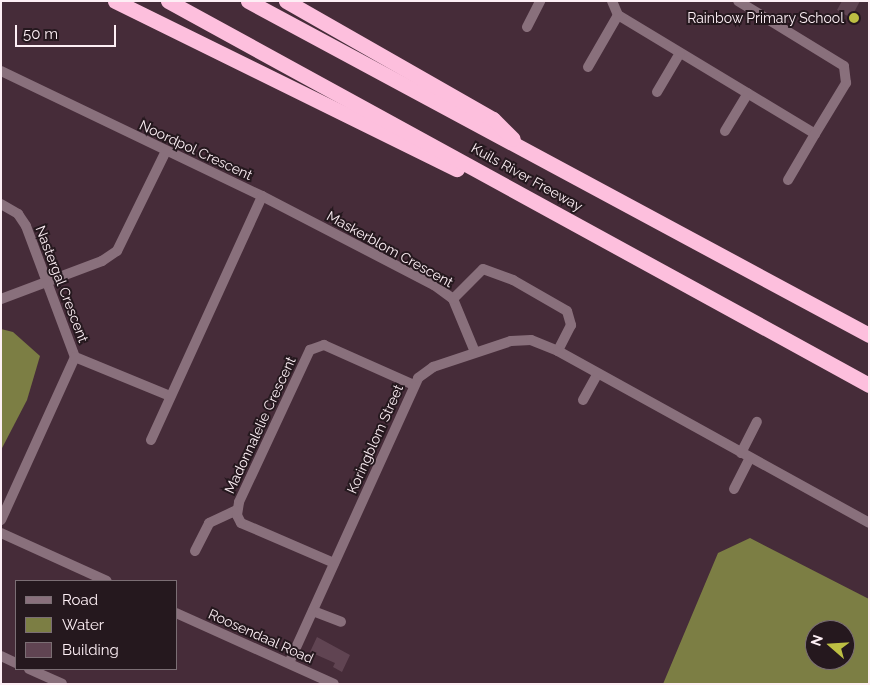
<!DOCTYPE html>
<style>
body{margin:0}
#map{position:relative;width:870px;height:685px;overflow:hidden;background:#462c39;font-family:Raleway,sans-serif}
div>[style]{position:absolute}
.water>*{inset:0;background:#7c7e44}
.building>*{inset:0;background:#604452}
.minor>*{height:10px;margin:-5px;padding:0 5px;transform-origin:5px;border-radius:5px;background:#89707c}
.motorway>*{height:15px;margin:-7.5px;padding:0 7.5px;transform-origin:7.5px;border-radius:7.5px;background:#fdbfdd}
.dots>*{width:14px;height:14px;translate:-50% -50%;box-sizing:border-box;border:2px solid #25181e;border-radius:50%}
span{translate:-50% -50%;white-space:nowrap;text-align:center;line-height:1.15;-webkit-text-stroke:4px #25181e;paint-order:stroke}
.poi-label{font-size:14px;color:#fdeff5}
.right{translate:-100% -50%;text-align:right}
.street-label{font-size:14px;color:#fdeff5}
.frame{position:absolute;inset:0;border:2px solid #fdeff5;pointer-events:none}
.legend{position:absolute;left:15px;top:580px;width:162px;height:90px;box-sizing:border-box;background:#25181e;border:1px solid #7b6e74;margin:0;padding:6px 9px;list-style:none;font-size:15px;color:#fdeff5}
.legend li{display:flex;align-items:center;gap:10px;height:25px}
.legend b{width:25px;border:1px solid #7b6e74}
.north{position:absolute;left:805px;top:620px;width:50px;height:50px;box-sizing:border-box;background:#25181e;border:1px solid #7b6e74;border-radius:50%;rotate:289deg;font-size:14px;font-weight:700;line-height:20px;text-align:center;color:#fdeff5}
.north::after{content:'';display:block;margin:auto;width:18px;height:22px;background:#bdbf43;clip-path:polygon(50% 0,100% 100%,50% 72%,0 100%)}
.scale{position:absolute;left:15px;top:25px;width:101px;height:22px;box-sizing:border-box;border:2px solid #fdeff5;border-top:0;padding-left:6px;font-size:15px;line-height:18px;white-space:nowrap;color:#fdeff5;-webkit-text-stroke:4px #25181e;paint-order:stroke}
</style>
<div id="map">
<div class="water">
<div style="clip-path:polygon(1px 329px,13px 332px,40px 356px,27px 400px,1px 450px)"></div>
<div style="clip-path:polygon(evenodd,750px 538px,869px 599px,869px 684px,663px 684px,718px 553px,750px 538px,815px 630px,845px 630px,845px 660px,815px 660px,815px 630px)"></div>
</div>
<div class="building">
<div style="clip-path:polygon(842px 1px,860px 1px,851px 18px,837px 10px)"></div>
<div style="clip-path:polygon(317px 637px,350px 655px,342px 672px,333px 667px,335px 663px,310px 652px)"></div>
</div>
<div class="minor">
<div style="left:612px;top:1px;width:15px;rotate:67deg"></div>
<div style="left:618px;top:15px;width:230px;rotate:31.1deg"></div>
<div style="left:815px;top:134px;width:60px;rotate:-58.7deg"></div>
<div style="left:846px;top:83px;width:17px;rotate:-97deg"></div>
<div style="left:844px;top:66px;width:124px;rotate:-148.5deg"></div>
<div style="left:527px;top:27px;width:29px;rotate:-63deg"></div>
<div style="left:588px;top:67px;width:60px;rotate:-60deg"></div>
<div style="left:1px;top:71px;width:289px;rotate:25.6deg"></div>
<div style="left:262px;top:196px;width:194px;rotate:27.4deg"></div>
<div style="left:434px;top:285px;width:24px;rotate:36deg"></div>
<div style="left:453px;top:299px;width:57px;rotate:67.5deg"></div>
<div style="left:657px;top:92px;width:45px;rotate:-59.5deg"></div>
<div style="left:725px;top:131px;width:44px;rotate:-58.8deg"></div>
<div style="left:788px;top:180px;width:53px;rotate:-59.6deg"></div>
<div style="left:1px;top:204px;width:20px;rotate:30deg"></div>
<div style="left:18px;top:214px;width:14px;rotate:56deg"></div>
<div style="left:26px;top:226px;width:140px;rotate:69.5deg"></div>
<div style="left:75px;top:357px;width:179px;rotate:114.4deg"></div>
<div style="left:1px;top:299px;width:108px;rotate:-20.6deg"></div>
<div style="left:102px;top:261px;width:18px;rotate:-34deg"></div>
<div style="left:117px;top:251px;width:111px;rotate:-63.9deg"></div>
<div style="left:453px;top:299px;width:42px;rotate:-45deg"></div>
<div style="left:483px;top:269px;width:32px;rotate:20deg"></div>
<div style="left:513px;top:280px;width:62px;rotate:29.9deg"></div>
<div style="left:567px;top:311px;width:15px;rotate:74deg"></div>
<div style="left:571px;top:325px;width:29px;rotate:117deg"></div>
<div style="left:75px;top:357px;width:103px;rotate:22.3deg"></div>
<div style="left:583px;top:400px;width:29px;rotate:-61deg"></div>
<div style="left:151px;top:440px;width:268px;rotate:-65.5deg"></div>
<div style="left:741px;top:453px;width:35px;rotate:-63deg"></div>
<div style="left:734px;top:489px;width:35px;rotate:-63deg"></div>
<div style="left:1px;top:533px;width:116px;rotate:24.4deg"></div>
<div style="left:195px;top:551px;width:31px;rotate:-63deg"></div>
<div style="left:209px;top:523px;width:31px;rotate:-25deg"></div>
<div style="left:334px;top:563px;width:101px;rotate:-156.7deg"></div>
<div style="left:241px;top:523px;width:9px;rotate:-117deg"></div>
<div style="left:237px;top:515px;width:13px;rotate:-81deg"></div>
<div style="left:239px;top:502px;width:168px;rotate:-65deg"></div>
<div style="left:310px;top:350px;width:15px;rotate:-20deg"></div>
<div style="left:324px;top:345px;width:98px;rotate:24deg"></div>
<div style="left:313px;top:611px;width:30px;rotate:21deg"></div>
<div style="left:176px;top:613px;width:173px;rotate:24.2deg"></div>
<div style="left:1px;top:656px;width:17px;rotate:25deg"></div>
<div style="left:289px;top:663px;width:313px;rotate:-65.6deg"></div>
<div style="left:418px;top:378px;width:19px;rotate:-36deg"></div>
<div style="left:433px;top:367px;width:82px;rotate:-18.4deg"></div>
<div style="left:511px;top:341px;width:20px;rotate:-3deg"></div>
<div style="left:531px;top:340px;width:29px;rotate:22deg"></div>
<div style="left:558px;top:351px;width:355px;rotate:28.9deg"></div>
<div style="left:29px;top:669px;width:36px;rotate:24deg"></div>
</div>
<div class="motorway">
<div style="left:115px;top:1px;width:381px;rotate:26.2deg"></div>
<div style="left:168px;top:1px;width:799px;rotate:28.71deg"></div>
<div style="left:248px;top:1px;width:705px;rotate:28.27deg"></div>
<div style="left:286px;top:1px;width:238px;rotate:29.7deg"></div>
<div style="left:493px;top:119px;width:28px;rotate:45deg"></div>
</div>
<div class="dots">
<div style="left:854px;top:18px;background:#bdbf43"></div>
</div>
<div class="poi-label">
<span class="right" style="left:844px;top:18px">Rainbow Primary School</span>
</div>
<div class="street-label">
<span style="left:196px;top:150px;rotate:25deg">Noordpol Crescent</span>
<span style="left:527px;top:177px;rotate:29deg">Kuils River Freeway</span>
<span style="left:390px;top:249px;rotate:29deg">Maskerblom Crescent</span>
<span style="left:62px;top:284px;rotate:69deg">Nastergal Crescent</span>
<span style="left:260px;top:425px;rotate:-65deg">Madonnalelie Crescent</span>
<span style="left:375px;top:439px;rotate:-66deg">Koringblom Street</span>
<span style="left:261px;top:636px;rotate:24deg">Roosendaal Road</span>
</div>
<div class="frame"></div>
<ul class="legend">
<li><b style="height:6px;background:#89707c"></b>Road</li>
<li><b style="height:14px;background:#7c7e44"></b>Water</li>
<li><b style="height:14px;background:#604452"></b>Building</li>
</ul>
<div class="north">N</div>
<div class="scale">50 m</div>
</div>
